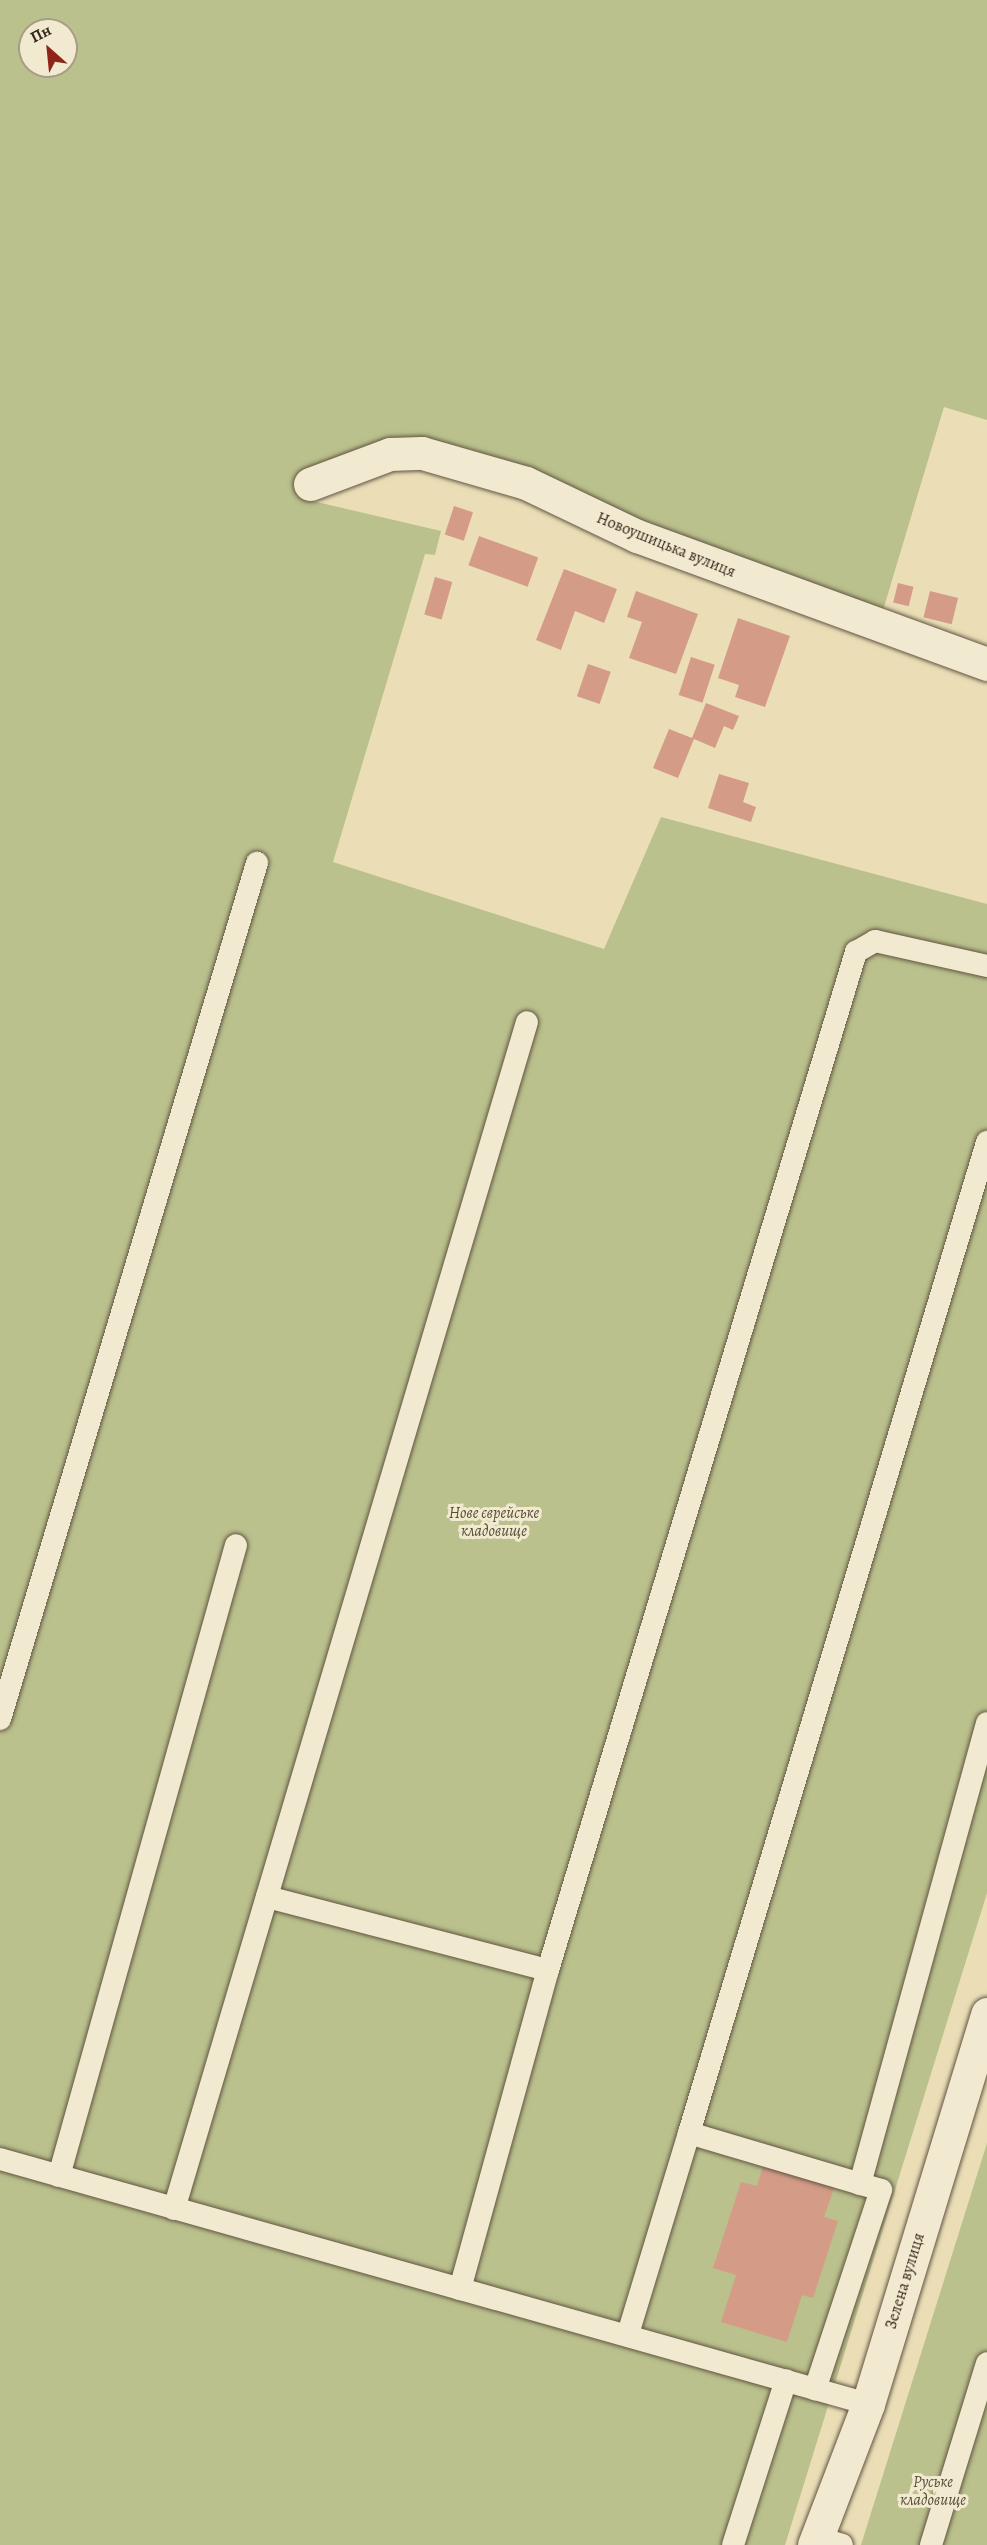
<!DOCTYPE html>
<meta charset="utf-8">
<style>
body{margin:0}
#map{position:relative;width:987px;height:2545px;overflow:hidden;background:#ebdeb7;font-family:Alegreya,serif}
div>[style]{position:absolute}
.green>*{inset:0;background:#bac18d}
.building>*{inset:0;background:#d49c87;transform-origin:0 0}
.roads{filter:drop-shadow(0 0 2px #625542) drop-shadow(0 0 2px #625542)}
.lane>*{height:22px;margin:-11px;padding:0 11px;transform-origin:11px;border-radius:11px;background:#f2ead0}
.street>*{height:33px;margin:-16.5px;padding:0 16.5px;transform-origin:16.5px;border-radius:16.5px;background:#f2ead0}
span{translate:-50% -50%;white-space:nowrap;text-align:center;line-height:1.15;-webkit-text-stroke:6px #f2ead0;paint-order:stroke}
.street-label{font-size:16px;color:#35271b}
.park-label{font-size:16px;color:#564e38;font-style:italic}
.north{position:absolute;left:18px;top:18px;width:60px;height:60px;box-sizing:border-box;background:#f2ead0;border:2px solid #a69c88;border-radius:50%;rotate:333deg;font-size:16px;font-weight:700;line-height:24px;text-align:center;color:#35271b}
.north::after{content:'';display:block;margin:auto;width:21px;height:27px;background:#8f2418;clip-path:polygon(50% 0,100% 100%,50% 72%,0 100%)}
</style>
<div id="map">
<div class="green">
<div style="clip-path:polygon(evenodd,0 0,987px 0,987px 420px,944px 407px,881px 617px,424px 443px,296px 479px,304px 499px,441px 531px,435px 555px,425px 554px,333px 862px,604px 949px,661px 817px,987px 904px,987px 1893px,785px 2545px,0 2545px,0 0,30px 30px,66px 30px,66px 66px,30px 66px,30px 30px)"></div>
<div style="clip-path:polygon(987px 2143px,987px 2545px,861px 2545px)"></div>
</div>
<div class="building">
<div style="left:454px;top:506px;width:20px;height:30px;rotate:18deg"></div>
<div style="left:479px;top:536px;width:63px;height:31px;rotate:20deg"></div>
<div style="clip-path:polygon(564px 569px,617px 589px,604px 623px,575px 611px,561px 650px,536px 640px)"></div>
<div style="left:435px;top:577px;width:18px;height:39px;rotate:16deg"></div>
<div style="left:898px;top:583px;width:16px;height:20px;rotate:14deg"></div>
<div style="clip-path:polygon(636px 591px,698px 614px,676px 674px,629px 658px,642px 622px,627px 617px)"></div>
<div style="left:930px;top:591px;width:29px;height:27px;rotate:14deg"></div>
<div style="clip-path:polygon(738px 618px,790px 636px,765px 707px,735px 697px,739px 685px,718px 678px)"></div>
<div style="left:691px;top:657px;width:25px;height:40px;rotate:18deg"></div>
<div style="left:588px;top:664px;width:24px;height:34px;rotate:19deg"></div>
<div style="clip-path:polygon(706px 703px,739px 716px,733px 730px,724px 726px,715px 748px,694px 739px,678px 778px,653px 768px,669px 729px,692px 738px)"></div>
<div style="clip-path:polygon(719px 774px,749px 783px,743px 802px,756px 807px,751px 822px,708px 808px)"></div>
<div style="clip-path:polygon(763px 2166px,834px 2188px,824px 2217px,838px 2221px,813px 2298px,802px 2295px,787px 2342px,721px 2322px,736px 2275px,713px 2268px,741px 2182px,757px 2186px)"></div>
</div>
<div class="roads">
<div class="lane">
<div style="left:0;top:1719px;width:894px;rotate:-73.29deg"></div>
<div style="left:267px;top:1897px;width:290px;rotate:14.6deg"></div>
<div style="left:689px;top:2133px;width:1035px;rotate:-73.26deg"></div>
<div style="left:0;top:2159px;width:902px;rotate:15.76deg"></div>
<div style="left:59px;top:2176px;width:655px;rotate:-74.33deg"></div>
<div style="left:860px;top:2184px;width:478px;rotate:-74.6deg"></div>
<div style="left:174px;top:2209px;width:1238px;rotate:-73.44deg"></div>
<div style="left:460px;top:2289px;width:331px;rotate:-74.6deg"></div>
<div style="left:548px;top:1970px;width:1064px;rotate:-73.17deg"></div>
<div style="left:856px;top:952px;width:22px;rotate:-30deg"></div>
<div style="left:875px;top:941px;width:115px;rotate:12.6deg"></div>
<div style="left:628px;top:2334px;width:210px;rotate:-73.1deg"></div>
<div style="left:689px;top:2133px;width:200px;rotate:16.5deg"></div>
<div style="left:881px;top:2190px;width:210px;rotate:108.3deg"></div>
<div style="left:816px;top:2537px;width:27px;rotate:17deg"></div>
<div style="left:733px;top:2545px;width:173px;rotate:-72.2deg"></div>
<div style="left:931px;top:2545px;width:190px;rotate:-72.9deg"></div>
</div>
<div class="street">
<div style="left:310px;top:484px;width:85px;rotate:-20.6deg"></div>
<div style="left:390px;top:454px;width:32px;rotate:-2deg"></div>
<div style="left:422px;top:453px;width:108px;rotate:16.1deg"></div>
<div style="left:526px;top:483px;width:123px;rotate:25.5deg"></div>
<div style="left:637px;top:536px;width:373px;rotate:20.1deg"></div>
<div style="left:814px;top:2545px;width:151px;rotate:-69deg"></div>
<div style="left:868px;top:2404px;width:408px;rotate:-73deg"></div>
</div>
</div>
<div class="street-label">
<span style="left:666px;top:545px;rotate:22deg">Новоушицька вулиця</span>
<span style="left:905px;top:2281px;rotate:-73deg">Зелена вулиця</span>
</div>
<div class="park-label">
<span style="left:494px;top:1522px">Нове єврейське<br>кладовище</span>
<span style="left:933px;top:2491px">Руське<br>кладовище</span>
</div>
<div class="north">Пн</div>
</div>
